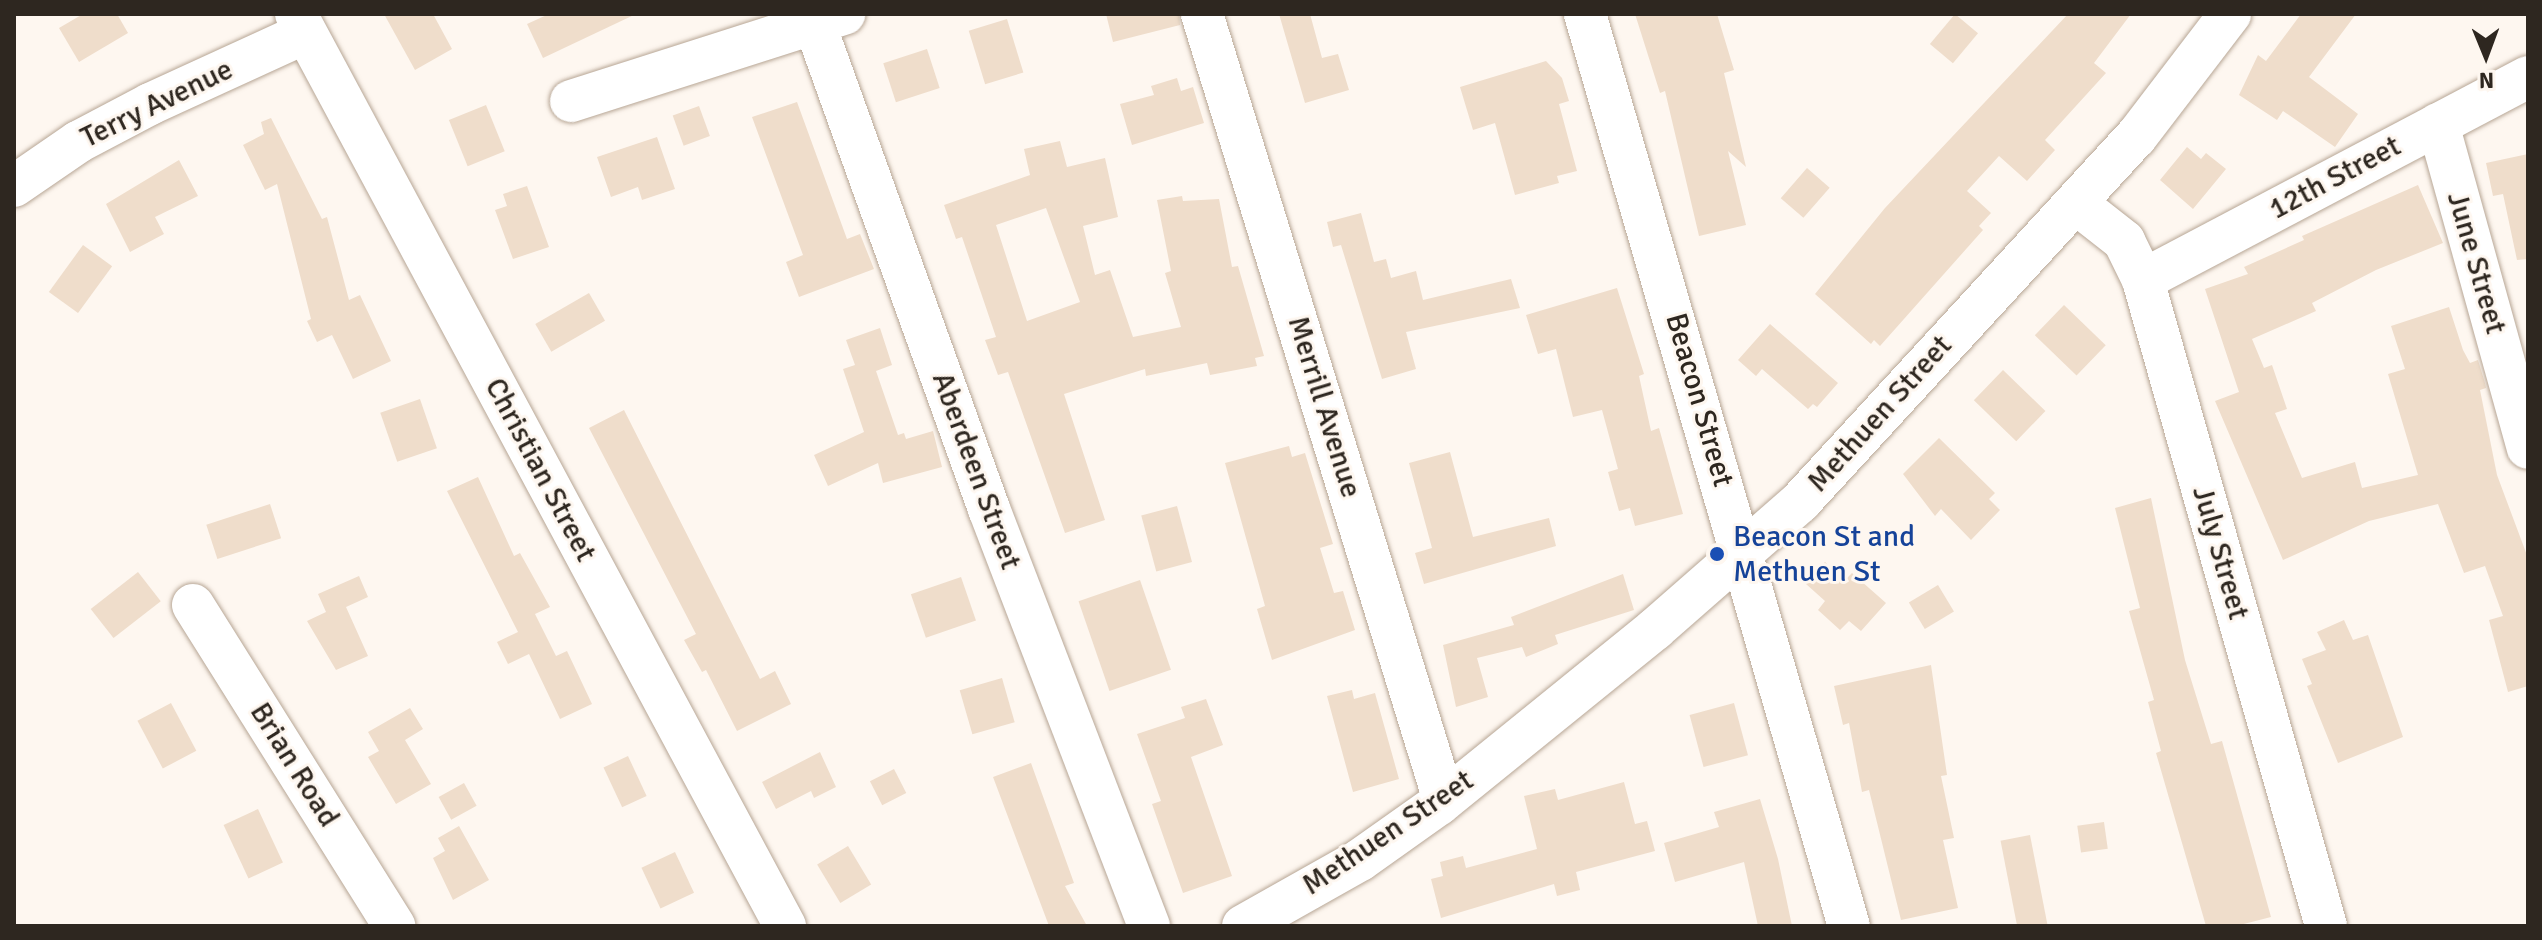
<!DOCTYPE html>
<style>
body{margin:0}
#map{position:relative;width:2542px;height:940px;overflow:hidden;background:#fef7f0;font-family:Signika,sans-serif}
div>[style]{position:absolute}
.building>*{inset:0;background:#efddcb;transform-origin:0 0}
.roads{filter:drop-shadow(0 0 2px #b7a695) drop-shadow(0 0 2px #b7a695)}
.minor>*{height:42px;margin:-21px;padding:0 21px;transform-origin:21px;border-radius:21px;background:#fff}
.dots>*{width:22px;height:22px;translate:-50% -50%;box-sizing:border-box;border:4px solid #fef7f0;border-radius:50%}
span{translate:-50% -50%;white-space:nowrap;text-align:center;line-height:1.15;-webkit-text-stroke:6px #fef7f0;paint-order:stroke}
.street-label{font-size:30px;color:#2e2720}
.transit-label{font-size:30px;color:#164399}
.left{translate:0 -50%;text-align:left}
.frame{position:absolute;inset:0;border:16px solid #2e2720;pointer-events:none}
.north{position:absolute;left:2446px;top:16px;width:80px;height:80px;-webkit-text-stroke:6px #fef7f0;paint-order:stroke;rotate:179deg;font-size:22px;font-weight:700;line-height:32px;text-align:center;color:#2e2720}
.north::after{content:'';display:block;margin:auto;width:28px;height:36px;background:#2e2720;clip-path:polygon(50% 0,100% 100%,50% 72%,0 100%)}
</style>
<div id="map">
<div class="building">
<div style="clip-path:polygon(83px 14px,117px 14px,128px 33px,79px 62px,59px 28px)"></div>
<div style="clip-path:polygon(384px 14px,433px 14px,452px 49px,415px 70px)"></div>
<div style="clip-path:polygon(549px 14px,636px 14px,543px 58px,527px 24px)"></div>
<div style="clip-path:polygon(1106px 14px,1179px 14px,1180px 25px,1113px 42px)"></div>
<div style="clip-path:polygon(1279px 14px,1310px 14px,1322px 58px,1338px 54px,1349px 90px,1305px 103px)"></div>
<div style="clip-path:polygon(1635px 14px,1717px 14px,1734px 70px,1724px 73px,1746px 167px,1728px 151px,1746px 225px,1699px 236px,1665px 91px,1660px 93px)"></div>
<div style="left:1955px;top:14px;width:30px;height:39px;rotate:40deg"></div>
<div style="clip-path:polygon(2068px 14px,2131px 14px,2094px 63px,2106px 73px,2045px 140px,2055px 150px,2027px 181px,1999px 156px,1967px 191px,1991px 213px,1979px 226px,1983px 230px,1880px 346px,1874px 340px,1871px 344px,1815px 294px,1885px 208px)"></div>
<div style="clip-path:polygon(2301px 14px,2356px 14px,2309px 77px,2358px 114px,2335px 147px,2283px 111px,2277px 120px,2239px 95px,2258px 55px,2266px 61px)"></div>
<div style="left:1007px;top:19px;width:56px;height:40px;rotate:73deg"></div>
<div style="left:927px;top:49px;width:41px;height:46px;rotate:72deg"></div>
<div style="clip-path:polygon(1546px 61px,1562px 78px,1569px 101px,1559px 104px,1577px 171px,1557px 176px,1559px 183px,1515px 195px,1495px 123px,1473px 130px,1460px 87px)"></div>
<div style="clip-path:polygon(1177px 78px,1181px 91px,1193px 87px,1204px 123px,1132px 145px,1120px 104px,1154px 95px,1151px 86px)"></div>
<div style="clip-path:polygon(797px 102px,847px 239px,860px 234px,874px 269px,799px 297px,786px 262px,803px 255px,752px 117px)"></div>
<div style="left:486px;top:105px;width:50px;height:40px;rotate:68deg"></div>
<div style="left:699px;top:106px;width:32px;height:28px;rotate:70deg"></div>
<div style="clip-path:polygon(271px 118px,322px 219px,327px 217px,349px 300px,360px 295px,391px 361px,353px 379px,332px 335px,317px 342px,307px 321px,311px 319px,277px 184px,265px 190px,243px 145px,264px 134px,261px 122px)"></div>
<div style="clip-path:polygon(657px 137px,675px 189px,642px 200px,638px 187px,611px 197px,597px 157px)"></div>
<div style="clip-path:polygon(evenodd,1060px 141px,1067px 167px,1105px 158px,1118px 217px,1083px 226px,1095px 275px,1110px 270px,1133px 337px,1181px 327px,1165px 273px,1171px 271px,1157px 200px,1182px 196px,1183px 201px,1219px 199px,1232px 267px,1238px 266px,1264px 356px,1255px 358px,1257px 366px,1210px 375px,1207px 363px,1146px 376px,1145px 369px,1064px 394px,1105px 520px,1065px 533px,1008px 372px,998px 375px,985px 340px,996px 337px,962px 237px,956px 239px,944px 205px,1030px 175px,1024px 149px,1060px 141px,1046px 208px,1080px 302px,1027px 321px,996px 225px,1046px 208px)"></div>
<div style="clip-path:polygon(2187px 147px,2201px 159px,2206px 153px,2226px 169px,2193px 209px,2160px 180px)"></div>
<div style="clip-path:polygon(2528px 154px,2528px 259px,2517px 260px,2503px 194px,2493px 196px,2486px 163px)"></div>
<div style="clip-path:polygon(179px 160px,198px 196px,155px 217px,164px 234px,130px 252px,106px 204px)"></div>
<div style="left:1807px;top:168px;width:30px;height:40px;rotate:41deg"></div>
<div style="clip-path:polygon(2418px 185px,2443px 243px,2376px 270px,2312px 303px,2316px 311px,2252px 339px,2264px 368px,2272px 365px,2287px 409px,2275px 413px,2302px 478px,2355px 462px,2362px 488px,2418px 475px,2388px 374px,2405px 369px,2391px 326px,2449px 307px,2463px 350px,2470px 363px,2478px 360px,2485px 383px,2486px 388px,2480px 390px,2497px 475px,2528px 558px,2528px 686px,2508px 692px,2489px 620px,2503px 616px,2485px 566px,2464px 573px,2438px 504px,2369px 521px,2283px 560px,2215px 401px,2239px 392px,2205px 289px,2248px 274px,2244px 267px,2304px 240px,2302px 236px)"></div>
<div style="clip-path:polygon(527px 186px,549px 247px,513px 259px,495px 210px,507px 206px,503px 194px)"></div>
<div style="clip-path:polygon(1361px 213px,1374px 262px,1386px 259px,1391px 278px,1416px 271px,1423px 300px,1511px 279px,1520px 308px,1406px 332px,1416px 369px,1382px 379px,1341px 245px,1333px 247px,1327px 222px)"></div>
<div style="left:83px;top:245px;width:36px;height:58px;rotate:36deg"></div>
<div style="clip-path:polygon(1617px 288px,1644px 374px,1639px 376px,1651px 431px,1659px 428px,1683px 514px,1635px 526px,1630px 508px,1619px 511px,1608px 472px,1618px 469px,1602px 410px,1573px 417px,1556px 349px,1538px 354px,1526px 315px)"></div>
<div style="left:589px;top:293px;width:32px;height:62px;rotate:60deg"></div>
<div style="left:2064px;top:305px;width:58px;height:42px;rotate:44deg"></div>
<div style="clip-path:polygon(1770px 324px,1838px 383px,1817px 407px,1813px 404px,1808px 409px,1762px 369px,1756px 376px,1738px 360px)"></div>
<div style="clip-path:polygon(880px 328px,892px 365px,876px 371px,898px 435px,904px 433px,906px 439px,933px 431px,942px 467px,883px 483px,878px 463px,828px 486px,814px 455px,864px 432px,843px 369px,855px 365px,846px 340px)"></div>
<div style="left:2003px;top:370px;width:59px;height:42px;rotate:44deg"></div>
<div style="left:420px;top:399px;width:52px;height:42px;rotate:71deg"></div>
<div style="clip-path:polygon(624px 410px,760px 679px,775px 671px,791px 704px,737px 731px,706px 670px,702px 672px,684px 640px,696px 634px,589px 428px)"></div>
<div style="clip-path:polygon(1939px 438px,1995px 493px,1989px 499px,2000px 510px,1971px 540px,1941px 509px,1935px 516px,1903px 474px)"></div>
<div style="clip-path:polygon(1289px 446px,1292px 457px,1305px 453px,1333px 544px,1320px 548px,1334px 593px,1343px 591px,1355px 630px,1272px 660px,1257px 609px,1265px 606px,1225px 463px)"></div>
<div style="clip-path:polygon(1450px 452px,1473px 537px,1549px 518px,1556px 546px,1424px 584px,1415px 553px,1432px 548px,1409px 463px)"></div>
<div style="clip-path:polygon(478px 477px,514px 556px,520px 553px,550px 607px,535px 614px,556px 656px,567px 651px,592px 704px,560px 719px,529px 654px,508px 664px,497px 642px,518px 632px,447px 491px)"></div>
<div style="clip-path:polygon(2151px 498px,2185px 660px,2211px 744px,2222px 741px,2271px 917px,2236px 926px,2206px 926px,2156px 753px,2161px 751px,2148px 702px,2154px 700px,2129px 611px,2140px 608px,2115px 508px)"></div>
<div style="left:270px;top:504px;width:36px;height:67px;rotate:72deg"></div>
<div style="left:1177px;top:506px;width:58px;height:37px;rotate:75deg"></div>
<div style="clip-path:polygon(1825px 562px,1845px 580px,1852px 573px,1886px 603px,1861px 631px,1849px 621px,1840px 630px,1818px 610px,1825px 601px,1806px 584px)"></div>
<div style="left:138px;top:572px;width:37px;height:60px;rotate:52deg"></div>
<div style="clip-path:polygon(1623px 574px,1634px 610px,1555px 635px,1558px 644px,1526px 657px,1522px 647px,1477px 658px,1488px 697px,1456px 707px,1443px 645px,1514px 625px,1511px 617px)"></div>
<div style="clip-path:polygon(359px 576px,368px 597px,346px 607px,368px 656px,336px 670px,307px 621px,326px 612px,318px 594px)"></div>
<div style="left:961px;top:577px;width:46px;height:53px;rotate:71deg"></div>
<div style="left:1140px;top:580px;width:95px;height:65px;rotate:71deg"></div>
<div style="left:1938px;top:585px;width:31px;height:34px;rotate:59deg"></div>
<div style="clip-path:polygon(2344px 620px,2353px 640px,2368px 635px,2403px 737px,2338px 763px,2307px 686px,2312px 684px,2302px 659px,2326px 650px,2317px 632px)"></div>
<div style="clip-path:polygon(1931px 665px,1947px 775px,1941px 776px,1954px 838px,1943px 840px,1958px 908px,1901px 920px,1869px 790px,1862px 792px,1849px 723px,1843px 725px,1834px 686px)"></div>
<div style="left:1002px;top:678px;width:46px;height:44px;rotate:74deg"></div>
<div style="clip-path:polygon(1352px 690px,1354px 699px,1375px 693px,1399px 779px,1353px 792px,1327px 696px)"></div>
<div style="clip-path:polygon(1206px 699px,1223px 745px,1191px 757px,1232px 876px,1183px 893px,1152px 804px,1161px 801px,1137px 734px,1185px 718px,1181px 707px)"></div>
<div style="left:171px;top:703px;width:54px;height:38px;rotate:62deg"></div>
<div style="left:1734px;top:703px;width:54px;height:46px;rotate:75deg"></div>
<div style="clip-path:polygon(410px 708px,423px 729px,405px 740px,431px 784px,396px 804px,368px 757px,379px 751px,368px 732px)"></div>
<div style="clip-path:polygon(820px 752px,836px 787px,814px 798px,811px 791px,776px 809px,762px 782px)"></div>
<div style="left:628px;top:756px;width:44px;height:27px;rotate:65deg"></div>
<div style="clip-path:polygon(1031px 763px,1074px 883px,1065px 886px,1087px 926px,1049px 926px,993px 777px)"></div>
<div style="left:894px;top:769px;width:27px;height:27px;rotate:63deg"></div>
<div style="clip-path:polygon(1624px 782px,1635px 824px,1647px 821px,1655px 851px,1576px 872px,1580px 890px,1557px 896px,1554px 884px,1441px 918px,1431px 879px,1443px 876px,1440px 862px,1463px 856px,1466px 868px,1537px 849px,1524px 796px,1555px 789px,1558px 800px)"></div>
<div style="left:464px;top:783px;width:26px;height:29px;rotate:61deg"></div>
<div style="clip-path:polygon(1760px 799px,1778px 859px,1792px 926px,1758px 926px,1744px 862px,1675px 882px,1664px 843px,1719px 827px,1714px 812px)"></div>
<div style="left:258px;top:809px;width:59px;height:38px;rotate:65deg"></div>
<div style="left:2104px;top:822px;width:27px;height:27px;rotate:82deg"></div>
<div style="clip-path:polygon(459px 826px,489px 880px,453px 900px,433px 858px,445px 851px,438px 838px)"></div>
<div style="left:2030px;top:835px;width:93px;height:30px;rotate:79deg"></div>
<div style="left:848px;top:846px;width:45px;height:36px;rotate:59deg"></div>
<div style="left:675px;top:852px;width:45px;height:37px;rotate:65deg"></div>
</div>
<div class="roads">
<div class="minor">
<div style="left:296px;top:14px;width:1035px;rotate:61.8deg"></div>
<div style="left:811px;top:14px;width:526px;rotate:70.22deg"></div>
<div style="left:989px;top:509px;width:447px;rotate:69deg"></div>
<div style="left:1202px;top:14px;width:822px;rotate:72.89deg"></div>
<div style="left:1585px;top:14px;width:949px;rotate:73.86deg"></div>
<div style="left:571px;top:101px;width:287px;rotate:-17.7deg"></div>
<div style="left:2438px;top:124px;width:336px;rotate:74.5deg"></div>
<div style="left:14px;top:186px;width:78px;rotate:-34.5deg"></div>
<div style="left:78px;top:142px;width:81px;rotate:-27.8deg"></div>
<div style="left:150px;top:104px;width:170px;rotate:-24.6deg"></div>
<div style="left:2077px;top:204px;width:60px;rotate:38.2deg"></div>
<div style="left:2124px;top:241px;width:43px;rotate:64deg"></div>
<div style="left:2143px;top:280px;width:671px;rotate:74.18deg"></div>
<div style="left:2143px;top:280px;width:435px;rotate:-27.8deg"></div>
<div style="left:193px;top:605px;width:379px;rotate:57.9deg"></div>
<div style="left:1243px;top:926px;width:134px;rotate:-29.4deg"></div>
<div style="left:1360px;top:860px;width:97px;rotate:-35.3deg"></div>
<div style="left:1439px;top:804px;width:278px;rotate:-39deg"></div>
<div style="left:1655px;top:629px;width:193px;rotate:-41.2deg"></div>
<div style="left:1800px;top:502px;width:496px;rotate:-47.4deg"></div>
<div style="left:2136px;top:137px;width:155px;rotate:-52.6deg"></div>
</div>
</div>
<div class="dots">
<div style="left:1717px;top:554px;background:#1a4fb4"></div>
</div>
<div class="street-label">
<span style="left:157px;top:104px;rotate:-26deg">Terry Avenue</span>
<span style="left:2335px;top:178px;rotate:-28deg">12th Street</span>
<span style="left:2476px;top:263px;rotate:74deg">June Street</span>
<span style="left:1699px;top:400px;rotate:74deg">Beacon Street</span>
<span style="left:1324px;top:407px;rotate:73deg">Merrill Avenue</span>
<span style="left:1880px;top:414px;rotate:-48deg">Methuen Street</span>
<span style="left:540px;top:470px;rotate:62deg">Christian Street</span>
<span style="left:976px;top:471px;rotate:70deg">Aberdeen Street</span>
<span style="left:2220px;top:553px;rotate:74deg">July Street</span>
<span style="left:294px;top:765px;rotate:58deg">Brian Road</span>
<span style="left:1388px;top:833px;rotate:-34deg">Methuen Street</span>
</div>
<div class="transit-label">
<span class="left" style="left:1733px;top:554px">Beacon St and<br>Methuen St</span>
</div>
<div class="frame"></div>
<div class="north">N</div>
</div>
